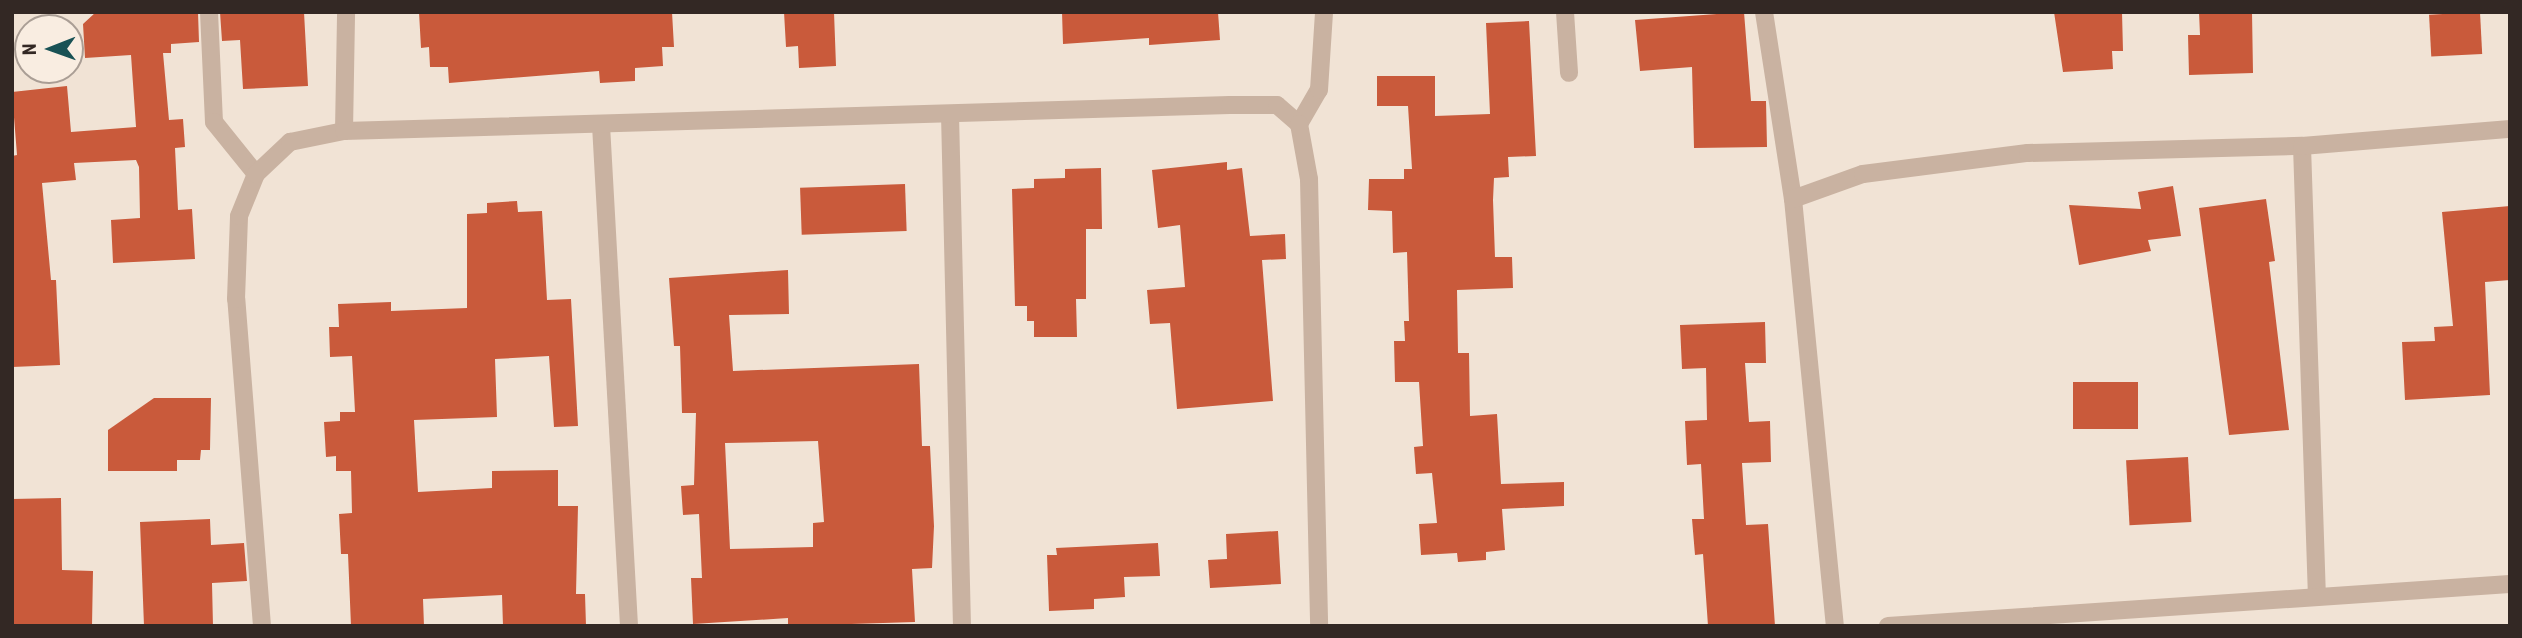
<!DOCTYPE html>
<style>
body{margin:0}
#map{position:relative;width:2522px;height:638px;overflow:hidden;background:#f1e3d5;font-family:"Roboto Condensed",sans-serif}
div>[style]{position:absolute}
.building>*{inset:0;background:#c95a3b;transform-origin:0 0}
.minor>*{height:18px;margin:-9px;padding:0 9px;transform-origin:9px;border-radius:9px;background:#c9b2a1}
span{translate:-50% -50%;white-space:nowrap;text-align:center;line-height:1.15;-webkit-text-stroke:6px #f9ede1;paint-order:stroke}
.frame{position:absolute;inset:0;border:14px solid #332824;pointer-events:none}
.north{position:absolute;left:14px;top:14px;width:70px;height:70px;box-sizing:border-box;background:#f9ede1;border:2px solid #aa9e95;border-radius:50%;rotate:269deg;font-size:19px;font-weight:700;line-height:28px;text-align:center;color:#332824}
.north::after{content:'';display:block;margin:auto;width:24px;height:32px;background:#195255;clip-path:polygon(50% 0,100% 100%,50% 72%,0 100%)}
</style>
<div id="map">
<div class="building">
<div style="clip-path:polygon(96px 12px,198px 12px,199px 42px,171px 44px,171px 53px,163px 53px,169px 120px,183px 119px,185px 147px,175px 148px,178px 210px,192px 209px,195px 259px,113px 263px,111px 220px,140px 218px,139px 167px,136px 160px,74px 163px,76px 180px,42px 183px,51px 280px,56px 280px,60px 365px,12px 367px,12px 156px,17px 155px,12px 92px,67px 86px,71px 132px,136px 127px,131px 55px,85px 58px,83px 24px)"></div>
<div style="clip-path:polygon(220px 12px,304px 12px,308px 86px,243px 89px,240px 40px,222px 41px)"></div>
<div style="clip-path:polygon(419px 12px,672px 12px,674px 47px,662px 47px,663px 66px,635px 68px,635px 81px,600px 83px,599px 71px,449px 83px,448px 67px,430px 67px,429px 47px,421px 48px)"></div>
<div style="clip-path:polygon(784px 12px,834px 12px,836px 66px,799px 68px,798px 46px,786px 47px)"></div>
<div style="clip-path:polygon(1062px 12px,1218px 12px,1220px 40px,1149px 45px,1149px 38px,1063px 44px)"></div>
<div style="clip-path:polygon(1744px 12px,1751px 101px,1766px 101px,1767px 147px,1694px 148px,1692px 67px,1640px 71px,1635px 20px)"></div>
<div style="clip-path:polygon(2054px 12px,2122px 12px,2123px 51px,2112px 51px,2113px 69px,2063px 72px)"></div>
<div style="clip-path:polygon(2199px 12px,2252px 12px,2253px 73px,2189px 75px,2188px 35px,2200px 35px)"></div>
<div style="left:2480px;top:12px;width:42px;height:51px;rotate:87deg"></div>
<div style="clip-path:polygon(1529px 21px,1536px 156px,1508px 157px,1509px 177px,1494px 178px,1493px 200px,1495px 257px,1512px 257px,1513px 288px,1457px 290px,1458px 353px,1469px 353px,1470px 416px,1497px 414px,1501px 484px,1564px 482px,1564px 506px,1502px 509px,1505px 550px,1486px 552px,1486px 560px,1458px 562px,1457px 553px,1421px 555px,1419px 524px,1437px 523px,1432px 473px,1416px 474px,1414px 447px,1423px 446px,1419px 382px,1395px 382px,1394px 341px,1405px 341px,1404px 321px,1409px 321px,1407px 252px,1393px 253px,1392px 211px,1368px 210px,1369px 179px,1404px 179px,1404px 169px,1412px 169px,1408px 106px,1377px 106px,1377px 76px,1435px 76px,1435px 116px,1490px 114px,1486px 23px)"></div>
<div style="clip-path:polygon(1227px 162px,1227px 170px,1242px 168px,1250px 236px,1285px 234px,1286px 259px,1262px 260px,1273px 401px,1177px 409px,1170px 323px,1150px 324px,1147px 290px,1185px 287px,1180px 225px,1158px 228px,1152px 170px)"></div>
<div style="clip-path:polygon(1101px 168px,1102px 229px,1086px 229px,1086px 299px,1076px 299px,1077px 337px,1034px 337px,1034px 321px,1027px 321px,1027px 306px,1015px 306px,1012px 189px,1034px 188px,1034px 179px,1065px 178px,1065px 169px)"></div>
<div style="left:905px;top:184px;width:47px;height:105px;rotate:88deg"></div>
<div style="clip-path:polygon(2173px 186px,2181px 236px,2148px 240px,2151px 251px,2079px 265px,2069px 205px,2141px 209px,2138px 192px)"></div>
<div style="clip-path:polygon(2266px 199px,2275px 261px,2269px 262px,2289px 430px,2229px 435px,2199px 208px)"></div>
<div style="clip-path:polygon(517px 201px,518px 212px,542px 211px,547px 300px,571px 299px,578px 426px,554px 427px,549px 356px,495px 359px,497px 417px,414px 420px,418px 492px,492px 488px,492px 471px,558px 470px,558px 506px,578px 506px,576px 594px,585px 594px,586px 626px,503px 626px,502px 595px,423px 599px,424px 626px,351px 626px,348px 554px,341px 554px,339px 514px,352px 513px,351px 471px,336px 471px,336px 456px,326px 457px,324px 422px,340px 421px,340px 412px,355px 412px,352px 356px,330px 357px,329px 327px,339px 327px,338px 304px,391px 302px,391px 311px,467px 308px,467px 214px,487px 213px,487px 203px)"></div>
<div style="clip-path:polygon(2510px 206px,2510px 280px,2485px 282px,2490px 395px,2405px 400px,2402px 342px,2435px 341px,2434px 327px,2453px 326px,2442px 212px)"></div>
<div style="clip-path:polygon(evenodd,788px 270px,789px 314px,729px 315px,733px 371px,919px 364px,922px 446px,930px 446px,934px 526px,932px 568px,912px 569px,915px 622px,788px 626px,788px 618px,693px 624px,691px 578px,702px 578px,699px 514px,683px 515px,681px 486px,694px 485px,696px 413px,682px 413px,680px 346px,674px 346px,669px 278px,788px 270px,818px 441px,824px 522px,813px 523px,813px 547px,730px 549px,725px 443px,818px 441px)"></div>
<div style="clip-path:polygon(1765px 322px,1766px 363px,1745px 363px,1749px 422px,1770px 421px,1771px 462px,1742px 463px,1746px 525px,1768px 524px,1775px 626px,1708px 626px,1703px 554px,1695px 555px,1692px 519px,1704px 519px,1701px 464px,1687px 465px,1685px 421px,1707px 420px,1706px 368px,1682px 369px,1680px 325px)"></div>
<div style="left:2073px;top:382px;width:65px;height:47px"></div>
<div style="clip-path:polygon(154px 398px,211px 398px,210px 450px,201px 450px,200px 460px,177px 460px,177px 471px,108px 471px,108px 430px)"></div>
<div style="left:2188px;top:457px;width:65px;height:62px;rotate:87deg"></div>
<div style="clip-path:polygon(61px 498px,62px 570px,93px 571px,92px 626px,12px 626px,12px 499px)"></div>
<div style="clip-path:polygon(210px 519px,211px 545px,244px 543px,247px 581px,212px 583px,213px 626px,144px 626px,140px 522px)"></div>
<div style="clip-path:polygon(1278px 531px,1281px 584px,1210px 588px,1208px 560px,1227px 559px,1226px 534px)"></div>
<div style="clip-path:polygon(1158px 543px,1160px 576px,1124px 577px,1125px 597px,1094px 599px,1094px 609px,1049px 611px,1047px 555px,1057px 555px,1056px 548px)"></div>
</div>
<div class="minor">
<div style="left:209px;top:12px;width:110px;rotate:87.4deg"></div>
<div style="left:214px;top:122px;width:67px;rotate:51.1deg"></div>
<div style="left:1565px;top:12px;width:61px;rotate:86.2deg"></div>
<div style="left:1764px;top:12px;width:189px;rotate:81.2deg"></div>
<div style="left:1793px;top:199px;width:429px;rotate:84.4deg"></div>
<div style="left:950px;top:114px;width:512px;rotate:88.66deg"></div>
<div style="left:1299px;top:124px;width:39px;rotate:-60deg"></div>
<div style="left:1319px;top:90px;width:78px;rotate:-86.3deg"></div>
<div style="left:601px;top:125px;width:502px;rotate:86.8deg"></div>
<div style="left:344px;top:131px;width:119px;rotate:-89deg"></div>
<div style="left:2302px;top:146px;width:451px;rotate:88.1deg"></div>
<div style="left:1793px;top:199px;width:74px;rotate:-19.7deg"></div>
<div style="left:1863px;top:174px;width:166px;rotate:-7.3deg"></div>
<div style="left:2028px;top:153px;width:274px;rotate:-1.5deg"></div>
<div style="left:2302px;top:146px;width:209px;rotate:-4.7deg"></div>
<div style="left:262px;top:626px;width:328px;rotate:-94.5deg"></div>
<div style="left:236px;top:299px;width:83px;rotate:-87.9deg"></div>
<div style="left:239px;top:216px;width:45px;rotate:-68deg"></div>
<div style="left:256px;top:174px;width:47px;rotate:-43.3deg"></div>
<div style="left:290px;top:142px;width:55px;rotate:-11.5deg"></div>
<div style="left:344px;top:131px;width:886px;rotate:-1.68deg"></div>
<div style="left:1230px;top:105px;width:47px"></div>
<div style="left:1277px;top:105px;width:29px;rotate:41deg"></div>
<div style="left:1299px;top:124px;width:56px;rotate:79.7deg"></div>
<div style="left:1309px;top:179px;width:447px;rotate:88.7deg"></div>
<div style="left:1888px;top:626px;width:623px;rotate:-3.86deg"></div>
</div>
<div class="frame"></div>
<div class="north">N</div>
</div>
